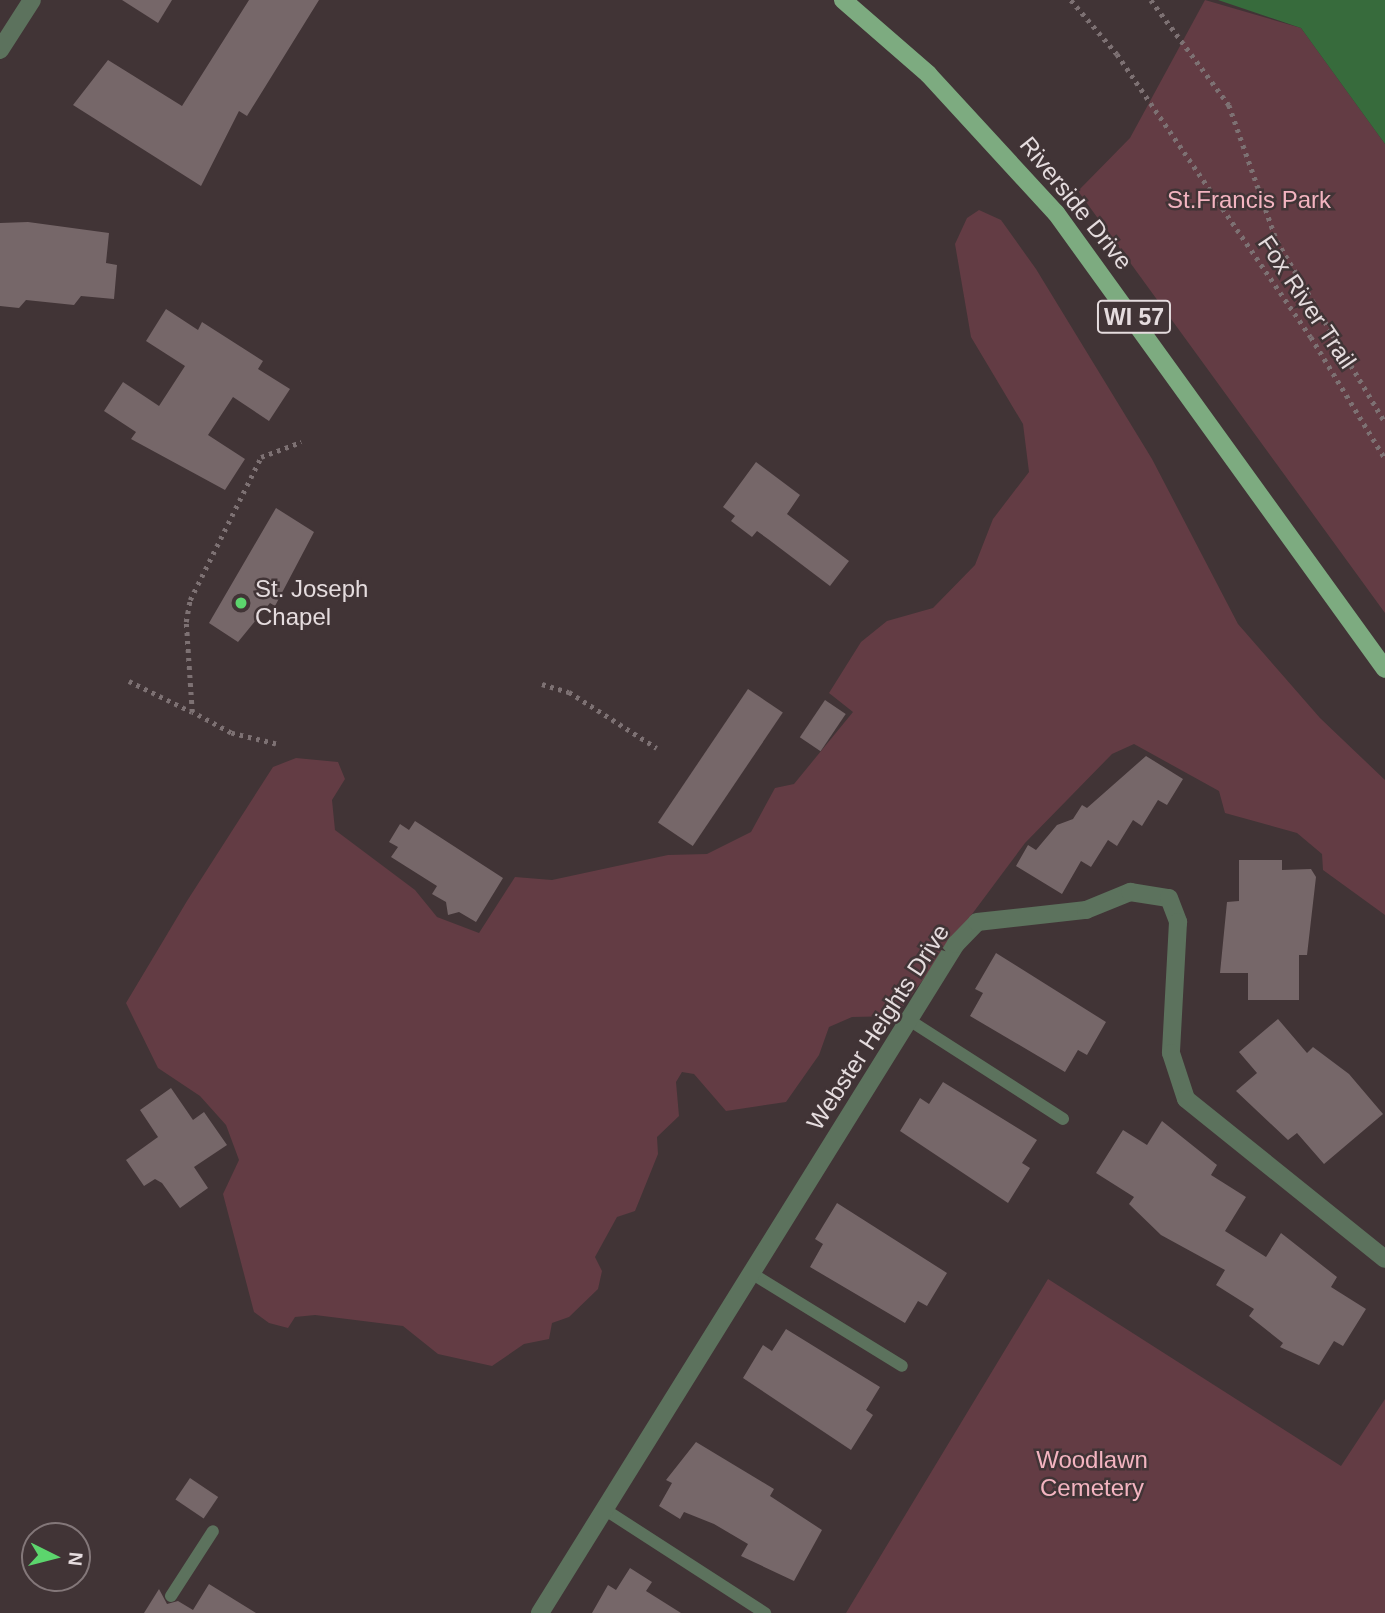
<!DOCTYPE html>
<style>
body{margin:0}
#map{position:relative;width:1385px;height:1613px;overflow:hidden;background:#413436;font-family:Helvetica,sans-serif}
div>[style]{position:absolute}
.green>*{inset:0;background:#633c44}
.water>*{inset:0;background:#376b3c}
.building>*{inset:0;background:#766769;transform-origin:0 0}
.path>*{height:4.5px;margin-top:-2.25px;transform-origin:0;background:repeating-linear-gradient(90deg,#7d7173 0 3.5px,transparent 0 8.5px)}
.service>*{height:12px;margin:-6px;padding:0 6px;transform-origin:6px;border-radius:6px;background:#5c725d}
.minor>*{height:18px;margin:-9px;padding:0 9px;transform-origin:9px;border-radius:9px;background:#5c725d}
.primary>*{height:18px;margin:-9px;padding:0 9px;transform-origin:9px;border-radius:9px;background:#7dab80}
.dots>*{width:19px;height:19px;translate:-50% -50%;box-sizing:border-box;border:4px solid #413436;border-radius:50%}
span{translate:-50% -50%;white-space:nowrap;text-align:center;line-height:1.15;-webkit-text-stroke:5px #413436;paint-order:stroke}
.shield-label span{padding:2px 5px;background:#413436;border:2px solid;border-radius:5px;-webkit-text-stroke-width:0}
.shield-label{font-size:23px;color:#e5dcde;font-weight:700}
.park-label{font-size:24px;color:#f3b4c0}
.street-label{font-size:24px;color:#e5dcde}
.poi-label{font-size:24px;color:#e5dcde}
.left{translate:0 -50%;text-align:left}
.north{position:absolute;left:21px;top:1522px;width:70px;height:70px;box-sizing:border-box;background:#413436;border:2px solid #837779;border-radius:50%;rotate:96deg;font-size:19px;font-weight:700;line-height:28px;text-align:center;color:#e5dcde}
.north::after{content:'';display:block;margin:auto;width:24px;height:32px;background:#5cd56d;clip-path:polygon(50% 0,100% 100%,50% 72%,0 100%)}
</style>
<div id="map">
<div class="green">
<div style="clip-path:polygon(1205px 0,1301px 28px,1385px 144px,1385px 613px,1078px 191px,1130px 138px)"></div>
<div style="clip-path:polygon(979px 210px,1001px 220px,1036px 269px,1152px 459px,1238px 624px,1320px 718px,1385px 780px,1385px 915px,1323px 870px,1322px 854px,1297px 833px,1225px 813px,1219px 791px,1134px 744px,1112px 754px,1025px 843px,896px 1016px,852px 1017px,829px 1027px,819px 1055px,786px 1102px,726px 1111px,694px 1074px,682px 1072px,676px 1082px,679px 1116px,657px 1137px,658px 1154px,635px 1211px,617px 1217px,595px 1257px,602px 1271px,598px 1289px,569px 1317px,552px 1323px,549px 1339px,524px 1344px,492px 1366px,438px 1354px,403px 1326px,315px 1315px,295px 1317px,288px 1328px,269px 1323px,254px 1312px,223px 1194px,239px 1160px,226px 1125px,200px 1096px,158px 1068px,126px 1003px,187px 901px,273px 767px,296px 758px,338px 762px,345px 779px,332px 800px,335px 830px,415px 890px,437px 917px,479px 933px,515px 877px,552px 880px,668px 855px,707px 854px,751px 832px,775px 788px,794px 784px,853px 712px,829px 693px,861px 642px,887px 621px,933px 608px,975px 565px,993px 519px,1029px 472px,1023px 424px,971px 337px,955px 244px,967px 218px)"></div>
<div style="clip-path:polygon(1048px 1279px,1341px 1466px,1385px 1399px,1385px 1613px,846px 1613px)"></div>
</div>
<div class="water">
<div style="clip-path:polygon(1218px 0,1385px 0,1385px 144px,1301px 28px)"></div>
</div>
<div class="building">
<div style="clip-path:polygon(122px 0,172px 0,158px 23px)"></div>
<div style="clip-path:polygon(249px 0,319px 0,247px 116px,239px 111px,201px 186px,73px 105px,108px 60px,182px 106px)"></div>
<div style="clip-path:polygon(28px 222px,109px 233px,106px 263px,117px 265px,114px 299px,81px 296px,74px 305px,26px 300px,19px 308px,0 306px,0 223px)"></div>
<div style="clip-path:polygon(166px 309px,198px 330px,202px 322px,263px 361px,258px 369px,290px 389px,269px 421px,233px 397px,208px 435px,245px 459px,225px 490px,131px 439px,136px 432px,104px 411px,123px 382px,159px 406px,185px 366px,146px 341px)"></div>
<div style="clip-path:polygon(756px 462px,800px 495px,787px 514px,849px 561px,830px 586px,768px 539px,757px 531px,752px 537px,731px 521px,735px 516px,723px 507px)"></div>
<div style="clip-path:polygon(276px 508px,314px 532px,275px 606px,270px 603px,238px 642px,209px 623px)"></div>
<div style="left:748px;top:689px;width:42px;height:161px;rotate:34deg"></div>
<div style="left:825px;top:700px;width:25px;height:45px;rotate:34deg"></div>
<div style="clip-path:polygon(1146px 756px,1183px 779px,1167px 805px,1158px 800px,1142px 826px,1133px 820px,1117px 846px,1108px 840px,1091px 867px,1081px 861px,1062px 894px,1016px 866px,1028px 845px,1036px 850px,1057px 825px,1073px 819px,1082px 805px,1087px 808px)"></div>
<div style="clip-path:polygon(415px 821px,503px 878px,476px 922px,459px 912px,448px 915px,446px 902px,432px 894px,437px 886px,391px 857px,398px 847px,389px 842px,400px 824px,409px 830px)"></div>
<div style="clip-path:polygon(1239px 860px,1282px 860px,1282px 870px,1311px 869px,1316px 877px,1307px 955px,1299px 955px,1299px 1000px,1248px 1000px,1248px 973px,1220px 973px,1227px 902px,1239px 901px)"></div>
<div style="clip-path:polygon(996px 953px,1106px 1022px,1087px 1055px,1078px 1050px,1065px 1072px,970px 1016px,983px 993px,975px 989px)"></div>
<div style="clip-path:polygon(1278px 1019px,1307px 1053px,1313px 1047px,1349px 1074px,1383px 1114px,1324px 1164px,1297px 1133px,1288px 1140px,1236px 1091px,1257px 1073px,1239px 1052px)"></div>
<div style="clip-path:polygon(943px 1082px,1037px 1140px,1022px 1163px,1030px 1168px,1008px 1203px,900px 1131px,920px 1098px,929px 1104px)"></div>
<div style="clip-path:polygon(171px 1088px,193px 1120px,204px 1112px,227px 1145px,194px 1167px,208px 1188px,180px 1208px,162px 1183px,155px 1179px,144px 1186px,126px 1160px,158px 1137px,140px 1110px)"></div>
<div style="clip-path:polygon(1162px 1121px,1217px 1165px,1211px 1175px,1246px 1197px,1225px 1231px,1266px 1257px,1281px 1233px,1337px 1277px,1331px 1287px,1366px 1309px,1343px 1346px,1334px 1341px,1319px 1365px,1280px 1347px,1283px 1343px,1249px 1316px,1254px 1309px,1216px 1285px,1225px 1270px,1161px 1235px,1129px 1204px,1134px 1197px,1096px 1173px,1123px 1130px,1147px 1145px)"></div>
<div style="clip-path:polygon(837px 1203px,947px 1273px,927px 1306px,918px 1301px,905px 1323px,810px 1267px,823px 1244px,815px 1239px)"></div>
<div style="clip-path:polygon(786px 1329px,880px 1387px,866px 1410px,873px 1415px,851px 1450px,743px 1378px,763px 1345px,772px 1351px)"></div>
<div style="clip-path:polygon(696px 1442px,774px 1489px,770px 1496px,822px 1530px,794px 1581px,741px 1556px,748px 1544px,714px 1524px,684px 1512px,680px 1519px,659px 1506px,672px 1483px,666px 1480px)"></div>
<div style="left:190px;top:1478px;width:34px;height:26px;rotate:34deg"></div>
<div style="clip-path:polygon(630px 1568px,652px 1582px,646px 1591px,681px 1613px,592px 1613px,608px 1585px,616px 1590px)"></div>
<div style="clip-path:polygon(209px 1584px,256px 1613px,144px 1613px,159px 1589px,167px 1604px,178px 1601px,193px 1610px)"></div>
</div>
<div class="path">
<div style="left:1071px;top:0;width:71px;rotate:49.6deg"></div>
<div style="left:1117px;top:54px;width:343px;rotate:55.6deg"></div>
<div style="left:1311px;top:337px;width:142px;rotate:58.6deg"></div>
<div style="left:1151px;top:0;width:131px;rotate:53.4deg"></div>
<div style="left:1229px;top:105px;width:144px;rotate:70.6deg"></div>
<div style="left:1277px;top:241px;width:211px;rotate:59.2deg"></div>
<div style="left:129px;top:681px;width:70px;rotate:26.2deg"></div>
<div style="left:542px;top:684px;width:28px;rotate:17deg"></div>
<div style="left:569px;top:692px;width:104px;rotate:32.5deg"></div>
<div style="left:276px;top:744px;width:46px;rotate:-166.3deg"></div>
<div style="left:231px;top:733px;width:44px;rotate:-151.7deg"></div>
<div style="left:192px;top:712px;width:90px;rotate:-93.8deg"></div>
<div style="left:186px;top:622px;width:22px;rotate:-80deg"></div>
<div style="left:190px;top:600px;width:160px;rotate:-63.6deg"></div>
<div style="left:261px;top:457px;width:43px;rotate:-20.6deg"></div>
</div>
<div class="service">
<div style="left:909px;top:1020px;width:183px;rotate:32.7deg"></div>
<div style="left:751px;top:1273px;width:177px;rotate:31.6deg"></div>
<div style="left:604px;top:1509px;width:192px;rotate:32.9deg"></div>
<div style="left:171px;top:1596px;width:77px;rotate:-57.1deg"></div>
</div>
<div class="minor">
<div style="left:0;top:50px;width:59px;rotate:-57.4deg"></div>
<div style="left:540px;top:1613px;width:788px;rotate:-58.13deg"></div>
<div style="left:956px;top:944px;width:30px;rotate:-46deg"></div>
<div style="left:977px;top:922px;width:110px;rotate:-6.3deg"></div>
<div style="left:1086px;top:910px;width:48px;rotate:-22.2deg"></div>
<div style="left:1130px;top:892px;width:39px;rotate:9deg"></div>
<div style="left:1169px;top:898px;width:26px;rotate:69deg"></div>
<div style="left:1178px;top:922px;width:131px;rotate:93.1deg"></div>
<div style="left:1171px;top:1053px;width:48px;rotate:71.9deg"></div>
<div style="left:1186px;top:1099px;width:255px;rotate:38.8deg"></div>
</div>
<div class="primary">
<div style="left:843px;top:0;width:113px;rotate:41deg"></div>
<div style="left:928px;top:74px;width:189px;rotate:47.4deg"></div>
<div style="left:1056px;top:213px;width:562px;rotate:54.19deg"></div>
</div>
<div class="dots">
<div style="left:241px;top:603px;background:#5cd56d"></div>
</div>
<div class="shield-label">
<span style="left:1134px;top:317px">WI 57</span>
</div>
<div class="park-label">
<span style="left:1249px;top:200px">St.Francis Park</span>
<span style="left:1092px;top:1474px">Woodlawn<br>Cemetery</span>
</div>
<div class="street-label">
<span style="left:1076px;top:203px;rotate:51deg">Riverside Drive</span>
<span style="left:1307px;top:302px;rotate:56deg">Fox River Trail</span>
<span style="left:878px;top:1027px;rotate:-57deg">Webster Heights Drive</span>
</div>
<div class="poi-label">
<span class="left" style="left:255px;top:603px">St. Joseph<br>Chapel</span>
</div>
<div class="north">N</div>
</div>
